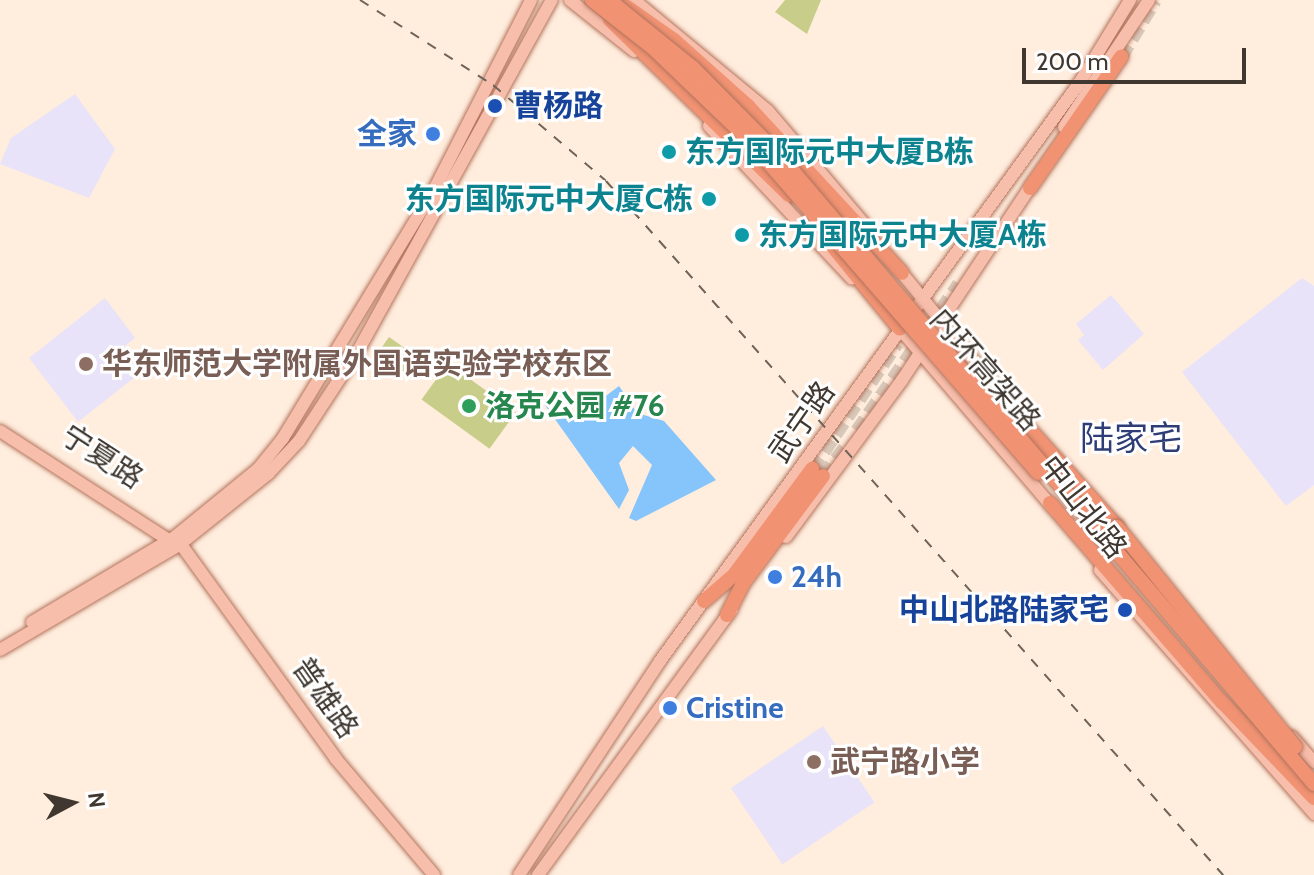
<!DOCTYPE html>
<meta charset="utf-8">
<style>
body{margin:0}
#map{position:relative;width:1314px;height:875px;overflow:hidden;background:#ffeddd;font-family:Cabin,"Noto Sans SC",sans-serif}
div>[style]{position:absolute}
.education>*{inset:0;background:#e8e3f9;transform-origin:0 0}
.green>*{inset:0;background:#c8ce8a;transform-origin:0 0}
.water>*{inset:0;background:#85c5fc}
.highway-tunnel>*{height:14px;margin-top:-7px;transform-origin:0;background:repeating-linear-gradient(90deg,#d9c9ba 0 14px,transparent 0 21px)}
.roads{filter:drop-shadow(0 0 2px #b3735c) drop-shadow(0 0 2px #b3735c)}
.major>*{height:12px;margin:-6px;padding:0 6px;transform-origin:6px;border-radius:6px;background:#f7beab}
.highway>*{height:14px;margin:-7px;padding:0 7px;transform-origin:7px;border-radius:7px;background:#f19373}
.rail>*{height:2px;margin-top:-1px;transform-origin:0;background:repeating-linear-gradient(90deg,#6d6359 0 10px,transparent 0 20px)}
.bridges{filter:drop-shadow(0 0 2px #b3735c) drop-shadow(0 0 2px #b3735c)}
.highway-bridge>*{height:14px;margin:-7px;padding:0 7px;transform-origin:7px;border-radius:7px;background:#f19373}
.dots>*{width:22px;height:22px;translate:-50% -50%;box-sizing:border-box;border:4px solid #fefefe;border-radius:50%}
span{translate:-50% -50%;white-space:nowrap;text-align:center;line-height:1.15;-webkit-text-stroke:6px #fefefe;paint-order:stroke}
.transit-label{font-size:30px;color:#164399;font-weight:700}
.left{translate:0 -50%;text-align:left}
.right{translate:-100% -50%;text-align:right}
.shop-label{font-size:30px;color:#366cbe;font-weight:700}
.culture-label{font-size:30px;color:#0d838f;font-weight:700}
.education-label{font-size:30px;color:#785e54;font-weight:700}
.street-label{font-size:30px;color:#403830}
.leisure-label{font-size:30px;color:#27864d;font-weight:700}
.quarter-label{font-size:34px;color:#2f3d77}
.north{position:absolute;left:32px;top:763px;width:80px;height:80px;-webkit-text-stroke:6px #fefefe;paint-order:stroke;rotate:83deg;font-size:22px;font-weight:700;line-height:32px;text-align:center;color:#403830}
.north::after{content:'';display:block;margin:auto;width:28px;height:36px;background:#403830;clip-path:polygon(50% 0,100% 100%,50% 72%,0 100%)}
.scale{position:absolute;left:1022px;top:48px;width:224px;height:36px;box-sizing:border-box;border:4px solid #403830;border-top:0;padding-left:10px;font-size:24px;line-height:28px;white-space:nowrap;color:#403830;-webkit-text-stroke:6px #fefefe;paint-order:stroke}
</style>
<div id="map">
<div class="education">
<div style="clip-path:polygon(75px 94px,115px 149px,89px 198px,0 164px,11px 138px)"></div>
<div style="clip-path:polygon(1302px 278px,1314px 286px,1314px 485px,1286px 506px,1182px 372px)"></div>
<div style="clip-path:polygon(1111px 295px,1144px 334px,1103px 370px,1078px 340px,1084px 335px,1076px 324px)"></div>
<div style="clip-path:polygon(105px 298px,135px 338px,125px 346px,144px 370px,78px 422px,29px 358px)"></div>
<div style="left:823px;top:726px;width:92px;height:111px;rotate:56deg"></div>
</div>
<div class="green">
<div style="clip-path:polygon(785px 0,821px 0,807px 34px,775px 12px)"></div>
<div style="left:389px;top:337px;width:37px;height:22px;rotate:35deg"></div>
<div style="left:448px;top:363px;width:84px;height:45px;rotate:36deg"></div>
</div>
<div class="water">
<div style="clip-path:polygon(619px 386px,637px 413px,664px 421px,716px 480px,636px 521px,629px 518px,652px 465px,633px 446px,619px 463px,629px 490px,619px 509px,542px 401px,574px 420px)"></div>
</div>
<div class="highway-tunnel">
<div style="left:1121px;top:57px;width:66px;rotate:-59.2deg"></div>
<div style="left:857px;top:431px;width:179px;rotate:-55.2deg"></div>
<div style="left:812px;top:469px;width:152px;rotate:-56deg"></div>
<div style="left:823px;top:476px;width:36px;rotate:-52deg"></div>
</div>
<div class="roads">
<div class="major">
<div style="left:570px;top:0;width:82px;rotate:38.6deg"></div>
<div style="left:634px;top:0;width:174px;rotate:39.6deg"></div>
<div style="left:768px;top:111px;width:151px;rotate:49.6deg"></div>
<div style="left:709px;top:126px;width:209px;rotate:46.9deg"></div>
<div style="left:1064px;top:127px;width:153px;rotate:-56.2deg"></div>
<div style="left:896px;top:266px;width:221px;rotate:50.7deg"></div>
<div style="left:896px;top:324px;width:245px;rotate:49.5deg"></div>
<div style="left:0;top:431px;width:206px;rotate:32.9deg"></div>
<div style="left:786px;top:537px;width:195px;rotate:-53.5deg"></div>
<div style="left:902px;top:380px;width:239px;rotate:-56.4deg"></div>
<div style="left:177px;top:539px;width:271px;rotate:54.1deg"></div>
<div style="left:336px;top:759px;width:152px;rotate:49.8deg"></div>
<div style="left:1100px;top:570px;width:325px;rotate:48.7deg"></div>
<div style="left:32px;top:622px;width:168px;rotate:-30.8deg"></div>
<div style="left:176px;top:536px;width:106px;rotate:-39.3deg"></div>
<div style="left:258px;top:469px;width:40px;rotate:-51deg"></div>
<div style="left:283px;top:438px;width:295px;rotate:-58.7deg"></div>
<div style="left:436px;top:186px;width:209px;rotate:-62.9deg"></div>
<div style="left:0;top:650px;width:208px;rotate:-30.4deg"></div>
<div style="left:179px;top:545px;width:114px;rotate:-38.6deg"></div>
<div style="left:268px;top:474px;width:45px;rotate:-46.8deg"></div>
<div style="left:299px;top:441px;width:108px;rotate:-56.8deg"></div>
<div style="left:358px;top:351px;width:401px;rotate:-61.1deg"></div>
<div style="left:1292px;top:737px;width:33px;rotate:49deg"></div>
<div style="left:519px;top:875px;width:256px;rotate:-56.6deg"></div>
<div style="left:660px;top:661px;width:715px;rotate:-54.04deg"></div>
<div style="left:1080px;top:82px;width:96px;rotate:-58.6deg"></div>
<div style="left:538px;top:875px;width:329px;rotate:-53.9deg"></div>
</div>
<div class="highway">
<div style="left:627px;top:7px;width:57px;rotate:35.1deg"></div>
<div style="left:674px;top:40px;width:99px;rotate:41.7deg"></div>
<div style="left:748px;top:106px;width:227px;rotate:47.3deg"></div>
<div style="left:610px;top:20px;width:250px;rotate:44.4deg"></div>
<div style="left:1030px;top:188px;width:160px;rotate:-55.2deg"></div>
<div style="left:834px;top:248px;width:104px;rotate:50.8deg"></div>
<div style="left:1030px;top:430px;width:130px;rotate:48.1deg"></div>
<div style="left:1050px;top:503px;width:263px;rotate:49.2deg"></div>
<div style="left:1222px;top:702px;width:133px;rotate:46.2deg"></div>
<div style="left:704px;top:601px;width:40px;rotate:-41deg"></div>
<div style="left:734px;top:575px;width:132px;rotate:-53.7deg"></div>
<div style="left:727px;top:615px;width:37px;rotate:-63deg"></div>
<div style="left:744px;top:582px;width:132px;rotate:-53.3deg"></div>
</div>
</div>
<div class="rail">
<div style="left:360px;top:0;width:158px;rotate:32.6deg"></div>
<div style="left:493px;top:85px;width:148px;rotate:40.3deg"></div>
<div style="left:606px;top:181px;width:929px;rotate:48.36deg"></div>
</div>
<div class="bridges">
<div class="highway-bridge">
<div style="left:592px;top:0;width:76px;rotate:38.1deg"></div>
<div style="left:652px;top:47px;width:134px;rotate:43.8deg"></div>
<div style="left:749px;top:140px;width:441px;rotate:49deg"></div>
<div style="left:609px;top:0;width:108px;rotate:39deg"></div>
<div style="left:693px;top:68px;width:124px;rotate:45.3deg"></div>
<div style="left:780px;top:156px;width:824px;rotate:49.62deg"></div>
<div style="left:1117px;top:527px;width:283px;rotate:51deg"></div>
</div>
</div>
<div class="dots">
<div style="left:495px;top:106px;background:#1a4fb4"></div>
<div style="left:433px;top:134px;background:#3f7fe0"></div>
<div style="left:669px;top:152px;background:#0f9aa8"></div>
<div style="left:709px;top:199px;background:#0f9aa8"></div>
<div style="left:742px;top:235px;background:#0f9aa8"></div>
<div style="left:86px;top:364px;background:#8d6e63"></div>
<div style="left:469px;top:406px;background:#2e9e5b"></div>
<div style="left:775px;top:577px;background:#3f7fe0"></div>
<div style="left:1125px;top:610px;background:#1a4fb4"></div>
<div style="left:670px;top:708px;background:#3f7fe0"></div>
<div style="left:814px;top:762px;background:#8d6e63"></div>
</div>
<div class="transit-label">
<span class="left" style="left:513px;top:106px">曹杨路</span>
<span class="right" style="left:1109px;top:610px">中山北路陆家宅</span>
</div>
<div class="shop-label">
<span class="right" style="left:417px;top:134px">全家</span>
<span class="left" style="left:791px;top:577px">24h</span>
<span class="left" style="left:686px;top:708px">Cristine</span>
</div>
<div class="culture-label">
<span class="left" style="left:685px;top:152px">东方国际元中大厦B栋</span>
<span class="right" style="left:693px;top:199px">东方国际元中大厦C栋</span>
<span class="left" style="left:758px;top:235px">东方国际元中大厦A栋</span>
</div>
<div class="education-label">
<span class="left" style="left:102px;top:364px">华东师范大学附属外国语实验学校东区</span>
<span class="left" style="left:830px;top:762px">武宁路小学</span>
</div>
<div class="street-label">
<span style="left:985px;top:370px;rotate:49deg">内环高架路</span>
<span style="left:802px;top:422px;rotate:-55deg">武宁路</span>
<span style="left:102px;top:457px;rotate:33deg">宁夏路</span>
<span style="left:1083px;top:507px;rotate:52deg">中山北路</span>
<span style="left:325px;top:698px;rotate:55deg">普雄路</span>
</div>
<div class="leisure-label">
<span class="left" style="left:485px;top:406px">洛克公园 #76</span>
</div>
<div class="quarter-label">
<span style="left:1131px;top:439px">陆家宅</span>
</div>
<div class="north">N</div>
<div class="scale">200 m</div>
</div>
